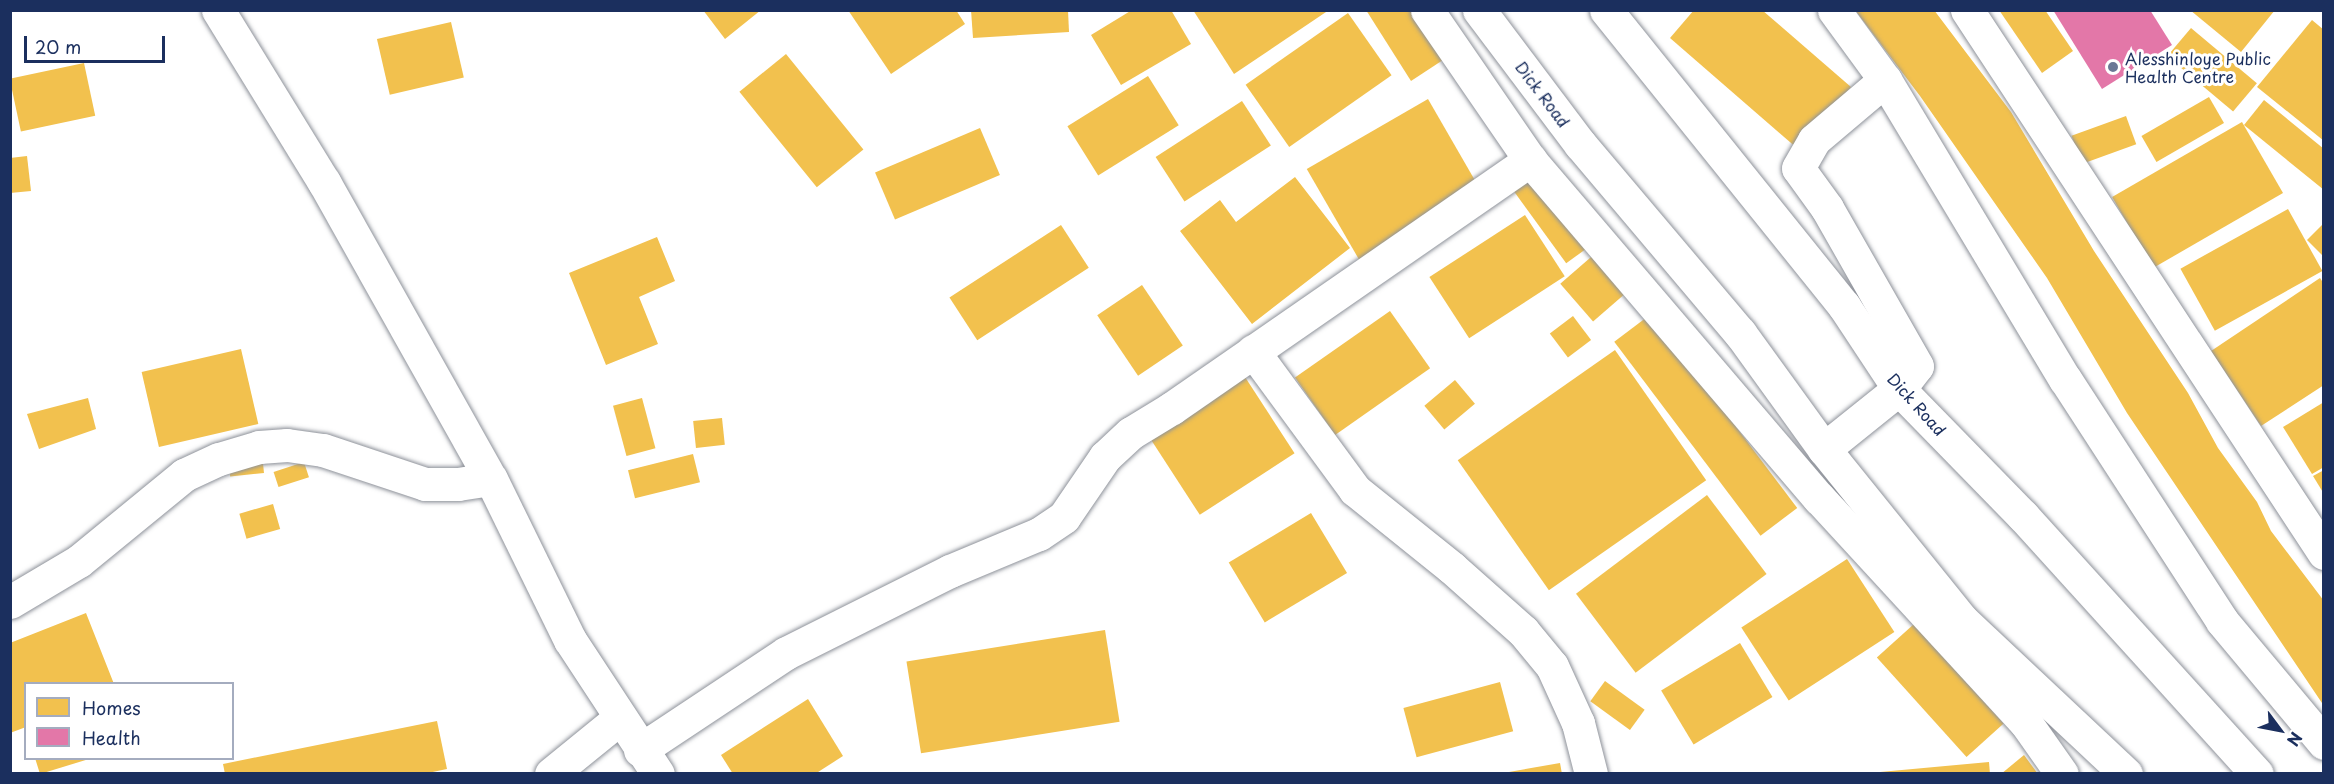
<!DOCTYPE html>
<style>
body{margin:0}
#map{position:relative;width:2334px;height:784px;overflow:hidden;background:#fff;font-family:"Playpen Sans",sans-serif}
div>[style]{position:absolute}
.homes>*{inset:0;background:#f2c14e;transform-origin:0 0}
.health>*{inset:0;background:#e377a8}
.roads{filter:drop-shadow(0 0 2px #8e929a) drop-shadow(0 0 2px #8e929a)}
.street>*{height:33px;margin:-16.5px;padding:0 16.5px;transform-origin:16.5px;border-radius:16.5px;background:#fff}
.secondary>*{height:33px;margin:-16.5px;padding:0 16.5px;transform-origin:16.5px;border-radius:16.5px;background:#fff}
.dots>*{width:16px;height:16px;translate:-50% -50%;box-sizing:border-box;border:3px solid #fff;border-radius:50%}
span{translate:-50% -50%;white-space:nowrap;text-align:center;line-height:1.15;-webkit-text-stroke:6px #fff;paint-order:stroke}
.poi-label{font-size:16px;color:#1b2f5e}
.left{translate:0 -50%;text-align:left}
.street-label{font-size:16px;color:#1b2f5e}
.frame{position:absolute;inset:0;border:12px solid #1b2f5e;pointer-events:none}
.legend{position:absolute;left:24px;top:682px;width:210px;height:78px;box-sizing:border-box;background:#fff;border:2px solid #a4acbf;margin:0;padding:8px 10px;list-style:none;font-size:18px;color:#1b2f5e}
.legend li{display:flex;align-items:center;gap:12px;height:30px}
.legend b{width:30px;border:2px solid #a4acbf}
.north{position:absolute;left:2250px;top:700px;width:60px;height:60px;-webkit-text-stroke:4px #fff;paint-order:stroke;rotate:122deg;font-size:16px;font-weight:700;line-height:24px;text-align:center;color:#1b2f5e}
.north::after{content:'';display:block;margin:auto;width:21px;height:27px;background:#1b2f5e;clip-path:polygon(50% 0,100% 100%,50% 72%,0 100%)}
.scale{position:absolute;left:24px;top:36px;width:141px;height:27px;box-sizing:border-box;border:3px solid #1b2f5e;border-top:0;padding-left:8px;font-size:18px;line-height:21px;white-space:nowrap;color:#1b2f5e;-webkit-text-stroke:4px #fff;paint-order:stroke}
</style>
<div id="map">
<div class="homes">
<div style="clip-path:polygon(703px 10px,761px 10px,725px 39px)"></div>
<div style="clip-path:polygon(848px 10px,956px 10px,965px 24px,891px 74px)"></div>
<div style="clip-path:polygon(971px 10px,1068px 10px,1069px 32px,973px 38px)"></div>
<div style="clip-path:polygon(1132px 10px,1171px 10px,1191px 44px,1121px 85px,1091px 35px)"></div>
<div style="clip-path:polygon(1193px 10px,1329px 10px,1234px 74px)"></div>
<div style="clip-path:polygon(1366px 10px,1413px 10px,1443px 60px,1411px 81px)"></div>
<div style="clip-path:polygon(1694px 10px,1762px 10px,1851px 87px,1798px 149px,1670px 38px)"></div>
<div style="clip-path:polygon(1855px 10px,1934px 10px,2011px 112px,2094px 251px,2188px 393px,2218px 448px,2257px 502px,2271px 531px,2324px 601px,2324px 706px,2127px 413px,2047px 278px,1920px 96px)"></div>
<div style="clip-path:polygon(1999px 10px,2045px 10px,2073px 51px,2042px 73px)"></div>
<div style="clip-path:polygon(2190px 10px,2275px 10px,2241px 52px)"></div>
<div style="left:1348px;top:13px;width:76px;height:125px;rotate:55deg"></div>
<div style="clip-path:polygon(2312px 20px,2324px 30px,2324px 141px,2257px 87px)"></div>
<div style="left:451px;top:22px;width:57px;height:76px;rotate:77deg"></div>
<div style="left:2191px;top:28px;width:86px;height:37px;rotate:40deg"></div>
<div style="left:786px;top:54px;width:123px;height:60px;rotate:51deg"></div>
<div style="left:84px;top:63px;width:54px;height:76px;rotate:78deg"></div>
<div style="left:1148px;top:76px;width:58px;height:95px;rotate:58deg"></div>
<div style="left:2209px;top:97px;width:30px;height:78px;rotate:60deg"></div>
<div style="left:1428px;top:99px;width:107px;height:140px;rotate:60deg"></div>
<div style="clip-path:polygon(2264px 100px,2324px 149px,2324px 190px,2244px 125px)"></div>
<div style="left:1242px;top:101px;width:53px;height:103px;rotate:57deg"></div>
<div style="left:2126px;top:116px;width:30px;height:58px;rotate:70deg"></div>
<div style="left:2242px;top:122px;width:82px;height:150px;rotate:60deg"></div>
<div style="left:980px;top:128px;width:51px;height:114px;rotate:67deg"></div>
<div style="clip-path:polygon(27px 156px,31px 191px,10px 193px,10px 158px)"></div>
<div style="left:1535px;top:171px;width:93px;height:29px;rotate:54deg"></div>
<div style="clip-path:polygon(1295px 177px,1350px 248px,1252px 324px,1180px 231px,1220px 200px,1236px 222px)"></div>
<div style="left:2288px;top:209px;width:71px;height:123px;rotate:61deg"></div>
<div style="left:1525px;top:215px;width:73px;height:114px;rotate:57deg"></div>
<div style="clip-path:polygon(2324px 223px,2324px 257px,2307px 240px)"></div>
<div style="left:1061px;top:225px;width:51px;height:133px;rotate:57deg"></div>
<div style="clip-path:polygon(657px 237px,675px 281px,639px 297px,658px 344px,606px 365px,569px 273px)"></div>
<div style="left:1598px;top:251px;width:50px;height:50px;rotate:49deg"></div>
<div style="clip-path:polygon(2320px 278px,2324px 284px,2324px 385px,2261px 426px,2211px 351px)"></div>
<div style="left:1142px;top:285px;width:73px;height:54px;rotate:56deg"></div>
<div style="left:1390px;top:311px;width:70px;height:116px;rotate:55deg"></div>
<div style="left:1651px;top:314px;width:243px;height:46px;rotate:53deg"></div>
<div style="left:1573px;top:316px;width:30px;height:29px;rotate:53deg"></div>
<div style="left:241px;top:349px;width:77px;height:102px;rotate:77deg"></div>
<div style="left:1615px;top:350px;width:159px;height:192px;rotate:55deg"></div>
<div style="left:1245px;top:377px;width:91px;height:113px;rotate:57deg"></div>
<div style="left:1455px;top:380px;width:31px;height:40px;rotate:50deg"></div>
<div style="clip-path:polygon(88px 398px,96px 429px,39px 449px,27px 414px)"></div>
<div style="left:642px;top:398px;width:52px;height:30px;rotate:75deg"></div>
<div style="clip-path:polygon(2324px 402px,2324px 467px,2312px 474px,2283px 427px)"></div>
<div style="left:722px;top:418px;width:27px;height:29px;rotate:84deg"></div>
<div style="left:262px;top:454px;width:19px;height:34px;rotate:84deg"></div>
<div style="left:693px;top:454px;width:29px;height:67px;rotate:76deg"></div>
<div style="left:304px;top:462px;width:16px;height:32px;rotate:72deg"></div>
<div style="clip-path:polygon(2324px 470px,2324px 494px,2313px 476px)"></div>
<div style="left:1707px;top:495px;width:99px;height:164px;rotate:53deg"></div>
<div style="left:273px;top:504px;width:26px;height:35px;rotate:74deg"></div>
<div style="left:1311px;top:513px;width:70px;height:96px;rotate:59deg"></div>
<div style="left:1847px;top:559px;width:87px;height:126px;rotate:57deg"></div>
<div style="clip-path:polygon(86px 613px,114px 684px,26px 684px,26px 727px,10px 733px,10px 643px)"></div>
<div style="left:1914px;top:624px;width:134px;height:50px;rotate:48deg"></div>
<div style="left:1105px;top:630px;width:93px;height:201px;rotate:81deg"></div>
<div style="left:1740px;top:643px;width:63px;height:92px;rotate:59deg"></div>
<div style="left:1605px;top:681px;width:49px;height:25px;rotate:36deg"></div>
<div style="left:1500px;top:682px;width:51px;height:100px;rotate:75deg"></div>
<div style="clip-path:polygon(808px 699px,843px 756px,815px 774px,733px 774px,721px 755px)"></div>
<div style="clip-path:polygon(437px 721px,447px 769px,423px 774px,225px 774px,223px 764px)"></div>
<div style="clip-path:polygon(2024px 755px,2038px 774px,2001px 774px)"></div>
<div style="clip-path:polygon(35px 758px,88px 758px,89px 759px,40px 774px)"></div>
<div style="clip-path:polygon(1989px 762px,1990px 774px,1880px 774px,1880px 772px)"></div>
<div style="clip-path:polygon(1560px 763px,1562px 774px,1509px 774px,1509px 772px)"></div>
</div>
<div class="health">
<div style="clip-path:polygon(2053px 10px,2150px 10px,2172px 45px,2102px 89px)"></div>
</div>
<div class="roads">
<div class="street">
<div style="left:218px;top:10px;width:202px;rotate:58.4deg"></div>
<div style="left:324px;top:182px;width:341px;rotate:60.7deg"></div>
<div style="left:491px;top:479px;width:179px;rotate:63.9deg"></div>
<div style="left:570px;top:640px;width:160px;rotate:56.7deg"></div>
<div style="left:1427px;top:10px;width:182px;rotate:55.5deg"></div>
<div style="left:1530px;top:160px;width:445px;rotate:49.5deg"></div>
<div style="left:1819px;top:498px;width:306px;rotate:47.4deg"></div>
<div style="left:2026px;top:723px;width:62px;rotate:54.8deg"></div>
<div style="left:1834px;top:10px;width:87px;rotate:53.9deg"></div>
<div style="left:1885px;top:80px;width:349px;rotate:59deg"></div>
<div style="left:2065px;top:379px;width:288px;rotate:57deg"></div>
<div style="left:2222px;top:621px;width:159px;rotate:50.1deg"></div>
<div style="left:1967px;top:10px;width:650px;rotate:56.68deg"></div>
<div style="left:1253px;top:351px;width:172px;rotate:53.7deg"></div>
<div style="left:1355px;top:490px;width:124px;rotate:38.8deg"></div>
<div style="left:1452px;top:568px;width:95px;rotate:41.6deg"></div>
<div style="left:1523px;top:631px;width:45px;rotate:50.4deg"></div>
<div style="left:1552px;top:666px;width:63px;rotate:65.5deg"></div>
<div style="left:1578px;top:723px;width:53px;rotate:75.7deg"></div>
<div style="left:1824px;top:449px;width:96px;rotate:-38.7deg"></div>
<div style="left:1899px;top:389px;width:29px;rotate:-52deg"></div>
<div style="left:1917px;top:366px;width:182px;rotate:-119.7deg"></div>
<div style="left:1827px;top:208px;width:49px;rotate:-125.9deg"></div>
<div style="left:1798px;top:168px;width:32px;rotate:-60deg"></div>
<div style="left:1814px;top:140px;width:93px;rotate:-40.2deg"></div>
<div style="left:10px;top:602px;width:80px;rotate:-30.7deg"></div>
<div style="left:79px;top:561px;width:136px;rotate:-39.3deg"></div>
<div style="left:184px;top:475px;width:38px;rotate:-25deg"></div>
<div style="left:219px;top:459px;width:42px;rotate:-16.7deg"></div>
<div style="left:259px;top:447px;width:28px;rotate:-4deg"></div>
<div style="left:287px;top:445px;width:36px;rotate:8deg"></div>
<div style="left:323px;top:450px;width:108px;rotate:18.4deg"></div>
<div style="left:425px;top:484px;width:33px"></div>
<div style="left:458px;top:484px;width:33px;rotate:-9deg"></div>
<div style="left:640px;top:750px;width:175px;rotate:-33.6deg"></div>
<div style="left:786px;top:653px;width:183px;rotate:-26.6deg"></div>
<div style="left:950px;top:571px;width:96px;rotate:-22.6deg"></div>
<div style="left:1039px;top:534px;width:30px;rotate:-34deg"></div>
<div style="left:1064px;top:517px;width:73px;rotate:-55.7deg"></div>
<div style="left:1105px;top:457px;width:35px;rotate:-43deg"></div>
<div style="left:1131px;top:433px;width:48px;rotate:-31.4deg"></div>
<div style="left:1172px;top:408px;width:436px;rotate:-34.7deg"></div>
<div style="left:551px;top:774px;width:89px;rotate:-39.1deg"></div>
</div>
<div class="secondary">
<div style="left:1479px;top:10px;width:168px;rotate:53deg"></div>
<div style="left:1580px;top:144px;width:248px;rotate:49.8deg"></div>
<div style="left:1740px;top:333px;width:143px;rotate:54.1deg"></div>
<div style="left:1824px;top:449px;width:220px;rotate:51.1deg"></div>
<div style="left:1962px;top:620px;width:225px;rotate:43.2deg"></div>
<div style="left:1606px;top:10px;width:380px;rotate:51.2deg"></div>
<div style="left:1844px;top:306px;width:100px;rotate:56.5deg"></div>
<div style="left:1899px;top:389px;width:177px;rotate:45.7deg"></div>
<div style="left:2023px;top:516px;width:348px;rotate:47.8deg"></div>
</div>
</div>
<div class="dots">
<div style="left:2113px;top:67px;background:#6b7896"></div>
</div>
<div class="poi-label">
<span class="left" style="left:2125px;top:67px">Alesshinloye Public<br>Health Centre</span>
</div>
<div class="street-label">
<span style="left:1543px;top:94px;rotate:53deg">Dick Road</span>
<span style="left:1917px;top:404px;rotate:48deg">Dick Road</span>
</div>
<div class="frame"></div>
<ul class="legend">
<li><b style="height:16px;background:#f2c14e"></b>Homes</li>
<li><b style="height:16px;background:#e377a8"></b>Health</li>
</ul>
<div class="north">N</div>
<div class="scale">20 m</div>
</div>
